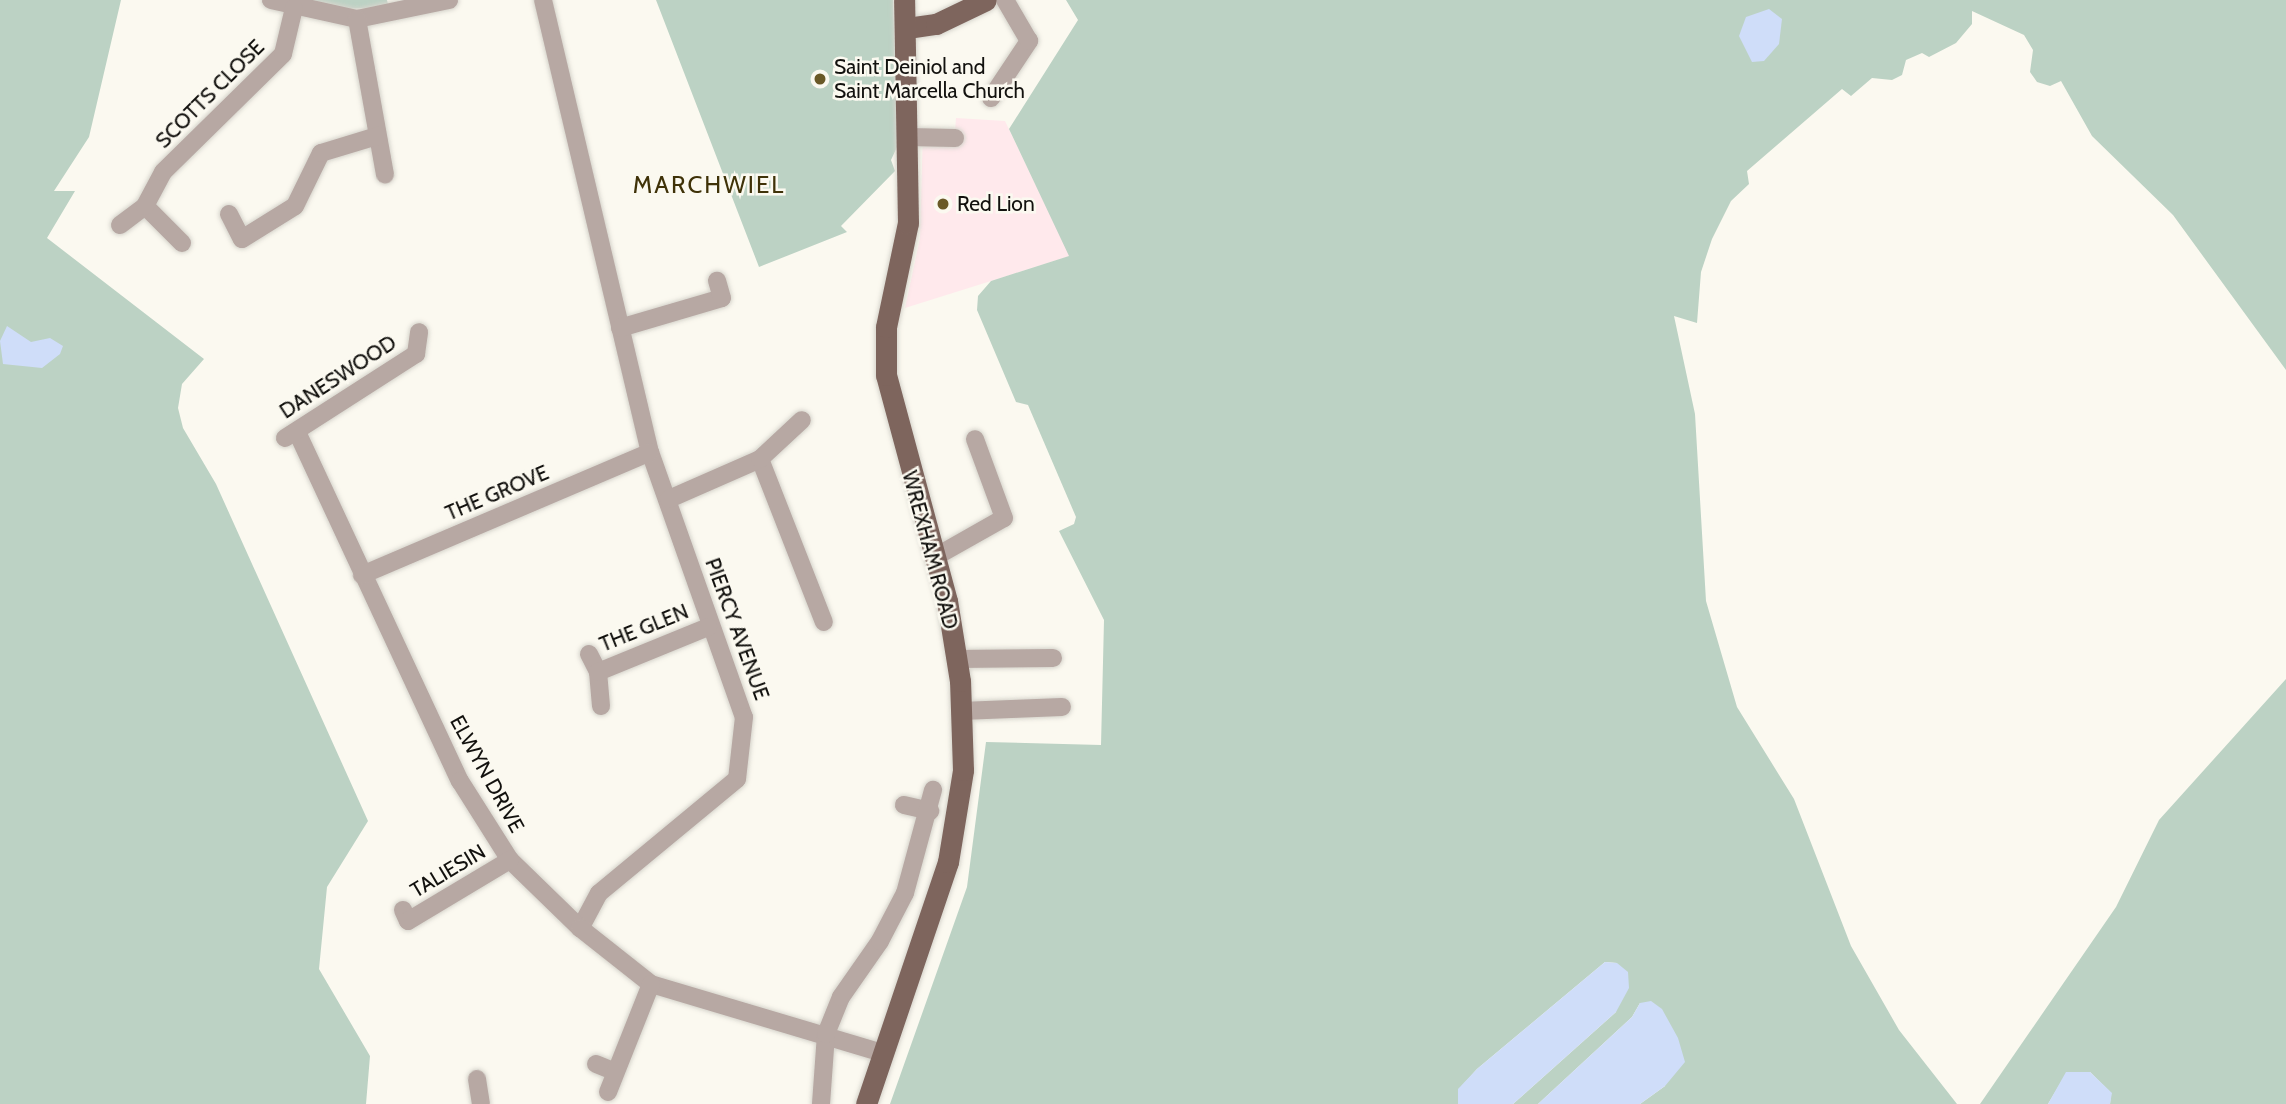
<!DOCTYPE html>
<style>
body{margin:0}
#map{position:relative;width:2286px;height:1104px;overflow:hidden;background:#fbf9f0;font-family:Cabin,sans-serif}
div>[style]{position:absolute}
.commercial>*{inset:0;background:#ffe9ec}
.green>*{inset:0;background:#bcd2c4}
.water>*{inset:0;background:#cfddf9}
.roads{filter:drop-shadow(0 0 2px #d6d4cc) drop-shadow(0 0 2px #d6d4cc)}
.minor>*{height:18px;margin:-9px;padding:0 9px;transform-origin:9px;border-radius:9px;background:#b7a8a3}
.major>*{height:21px;margin:-10.5px;padding:0 10.5px;transform-origin:10.5px;border-radius:10.5px;background:#7e655d}
.dots>*{width:19px;height:19px;translate:-50% -50%;box-sizing:border-box;border:4px solid #fbf9f0;border-radius:50%}
span{translate:-50% -50%;white-space:nowrap;text-align:center;line-height:1.15;-webkit-text-stroke:5px #fbf9f0;paint-order:stroke}
.poi-label{font-size:21px;color:#12110e}
.left{translate:0 -50%;text-align:left}
.street-label{font-size:21px;color:#12110e}
.quarter-label{font-size:24px;color:#3f3208;letter-spacing:2px}
</style>
<div id="map">
<div class="commercial">
<div style="clip-path:polygon(956px 118px,1005px 121px,1070px 256px,905px 308px,920px 238px,923px 130px,955px 132px)"></div>
</div>
<div class="green">
<div style="clip-path:polygon(0 0,121px 0,89px 137px,54px 191px,75px 191px,47px 238px,204px 359px,182px 384px,178px 408px,183px 428px,216px 484px,368px 821px,327px 887px,319px 969px,370px 1056px,366px 1104px,0 1104px)"></div>
<div style="clip-path:polygon(296px 0,387px 0,389px 8px,328px 9px)"></div>
<div style="clip-path:polygon(656px 0,893px 0,898px 145px,891px 160px,895px 171px,841px 226px,847px 232px,759px 267px)"></div>
<div style="clip-path:polygon(1066px 0,2286px 0,2286px 370px,2173px 215px,2092px 136px,2061px 81px,2050px 86px,2037px 82px,2030px 72px,2033px 50px,2024px 35px,1972px 11px,1972px 24px,1956px 43px,1929px 57px,1922px 53px,1906px 60px,1902px 75px,1892px 80px,1872px 78px,1851px 96px,1842px 89px,1747px 171px,1749px 184px,1731px 201px,1712px 239px,1701px 272px,1697px 323px,1674px 316px,1695px 414px,1706px 601px,1737px 707px,1794px 799px,1851px 946px,1899px 1030px,1957px 1104px,1640px 1104px,1665px 1086px,1640px 1003px,1632px 1017px,1538px 1104px,1513px 1104px,1616px 1012px,1617px 963px,1605px 962px,1477px 1069px,1459px 1089px,1458px 1104px,890px 1104px,967px 887px,986px 742px,1101px 745px,1104px 620px,1059px 531px,1074px 524px,1076px 517px,1028px 405px,1016px 402px,977px 310px,978px 296px,991px 281px,1069px 256px,1009px 129px,1078px 20px)"></div>
<div style="clip-path:polygon(2286px 679px,2286px 1104px,2110px 1104px,2111px 1093px,2090px 1072px,2067px 1072px,2048px 1104px,1980px 1104px,2116px 907px,2159px 820px)"></div>
</div>
<div class="water">
<div style="clip-path:polygon(1769px 9px,1782px 19px,1779px 44px,1764px 61px,1752px 62px,1739px 36px,1746px 17px)"></div>
<div style="clip-path:polygon(7px 326px,31px 342px,50px 338px,63px 346px,60px 354px,42px 368px,3px 364px,0 341px)"></div>
<div style="clip-path:polygon(1605px 962px,1617px 963px,1628px 972px,1629px 988px,1616px 1012px,1513px 1104px,1458px 1104px,1458px 1089px,1477px 1069px)"></div>
<div style="clip-path:polygon(1651px 1001px,1662px 1009px,1678px 1038px,1685px 1062px,1665px 1086px,1640px 1104px,1538px 1104px,1632px 1017px,1640px 1003px)"></div>
<div style="clip-path:polygon(2066px 1072px,2090px 1072px,2112px 1093px,2110px 1104px,2048px 1104px)"></div>
</div>
<div class="roads">
<div class="minor">
<div style="left:271px;top:0;width:88px;rotate:12.5deg"></div>
<div style="left:357px;top:19px;width:94px;rotate:-11.7deg"></div>
<div style="left:543px;top:0;width:464px;rotate:76.7deg"></div>
<div style="left:650px;top:452px;width:281px;rotate:70.5deg"></div>
<div style="left:744px;top:717px;width:62px;rotate:96.4deg"></div>
<div style="left:737px;top:779px;width:179px;rotate:140.4deg"></div>
<div style="left:599px;top:893px;width:40px;rotate:118deg"></div>
<div style="left:357px;top:19px;width:158px;rotate:79.8deg"></div>
<div style="left:991px;top:98px;width:69px;rotate:-56.3deg"></div>
<div style="left:1029px;top:41px;width:48px;rotate:-120.3deg"></div>
<div style="left:908px;top:137px;width:47px;rotate:1.2deg"></div>
<div style="left:229px;top:214px;width:28px;rotate:63deg"></div>
<div style="left:242px;top:239px;width:62px;rotate:-31.9deg"></div>
<div style="left:295px;top:206px;width:59px;rotate:-63.9deg"></div>
<div style="left:321px;top:153px;width:59px;rotate:-16.9deg"></div>
<div style="left:120px;top:225px;width:31px;rotate:-37deg"></div>
<div style="left:182px;top:243px;width:52px;rotate:-135deg"></div>
<div style="left:145px;top:206px;width:38px;rotate:-62deg"></div>
<div style="left:163px;top:172px;width:168px;rotate:-44.5deg"></div>
<div style="left:283px;top:54px;width:47px;rotate:-76.6deg"></div>
<div style="left:620px;top:328px;width:106px;rotate:-16.4deg"></div>
<div style="left:722px;top:298px;width:18px;rotate:-106deg"></div>
<div style="left:297px;top:432px;width:385px;rotate:65deg"></div>
<div style="left:460px;top:781px;width:93px;rotate:57.7deg"></div>
<div style="left:510px;top:860px;width:98px;rotate:44.2deg"></div>
<div style="left:580px;top:928px;width:90px;rotate:38.3deg"></div>
<div style="left:651px;top:984px;width:242px;rotate:16.6deg"></div>
<div style="left:285px;top:438px;width:156px;rotate:-32.7deg"></div>
<div style="left:416px;top:354px;width:22px;rotate:-82deg"></div>
<div style="left:760px;top:459px;width:175px;rotate:68.6deg"></div>
<div style="left:669px;top:499px;width:99px;rotate:-23.7deg"></div>
<div style="left:760px;top:459px;width:57px;rotate:-42.9deg"></div>
<div style="left:935px;top:557px;width:79px;rotate:-29.5deg"></div>
<div style="left:1004px;top:518px;width:84px;rotate:-110.2deg"></div>
<div style="left:362px;top:575px;width:313px;rotate:-23.1deg"></div>
<div style="left:589px;top:654px;width:20px;rotate:63deg"></div>
<div style="left:956px;top:659px;width:97px;rotate:-0.6deg"></div>
<div style="left:601px;top:706px;width:34px;rotate:-95deg"></div>
<div style="left:598px;top:672px;width:119px;rotate:-22.2deg"></div>
<div style="left:961px;top:711px;width:101px;rotate:-2.3deg"></div>
<div style="left:904px;top:805px;width:27px;rotate:13deg"></div>
<div style="left:403px;top:910px;width:12px;rotate:66deg"></div>
<div style="left:408px;top:921px;width:119px;rotate:-30.9deg"></div>
<div style="left:596px;top:1064px;width:18px;rotate:22deg"></div>
<div style="left:477px;top:1079px;width:25px;rotate:81deg"></div>
<div style="left:608px;top:1092px;width:116px;rotate:-68.3deg"></div>
<div style="left:821px;top:1104px;width:70px;rotate:-85.9deg"></div>
<div style="left:826px;top:1034px;width:40px;rotate:-68deg"></div>
<div style="left:841px;top:997px;width:68px;rotate:-55.1deg"></div>
<div style="left:880px;top:941px;width:54px;rotate:-62.5deg"></div>
<div style="left:905px;top:893px;width:107px;rotate:-74.8deg"></div>
</div>
<div class="major">
<div style="left:907px;top:28px;width:29px;rotate:-8deg"></div>
<div style="left:936px;top:24px;width:55px;rotate:-25.6deg"></div>
<div style="left:866px;top:1104px;width:256px;rotate:-71.3deg"></div>
<div style="left:948px;top:862px;width:93px;rotate:-80.7deg"></div>
<div style="left:963px;top:770px;width:89px;rotate:-91.9deg"></div>
<div style="left:960px;top:681px;width:81px;rotate:-99.2deg"></div>
<div style="left:947px;top:601px;width:234px;rotate:-105.1deg"></div>
<div style="left:886px;top:375px;width:48px;rotate:-90deg"></div>
<div style="left:886px;top:327px;width:106px;rotate:-78.1deg"></div>
<div style="left:908px;top:223px;width:223px;rotate:-91deg"></div>
</div>
</div>
<div class="dots">
<div style="left:820px;top:79px;background:#6a5927"></div>
<div style="left:943px;top:204px;background:#6a5927"></div>
</div>
<div class="poi-label">
<span class="left" style="left:834px;top:79px">Saint Deiniol and<br>Saint Marcella Church</span>
<span class="left" style="left:957px;top:204px">Red Lion</span>
</div>
<div class="street-label">
<span style="left:210px;top:94px;rotate:-45deg">SCOTTS CLOSE</span>
<span style="left:338px;top:377px;rotate:-33deg">DANESWOOD</span>
<span style="left:497px;top:493px;rotate:-23deg">THE GROVE</span>
<span style="left:930px;top:550px;rotate:75deg">WREXHAM ROAD</span>
<span style="left:644px;top:628px;rotate:-22deg">THE GLEN</span>
<span style="left:737px;top:629px;rotate:70deg">PIERCY AVENUE</span>
<span style="left:487px;top:774px;rotate:61deg">ELWYN DRIVE</span>
<span style="left:448px;top:871px;rotate:-31deg">TALIESIN</span>
</div>
<div class="quarter-label">
<span style="left:709px;top:185px">MARCHWIEL</span>
</div>
</div>
